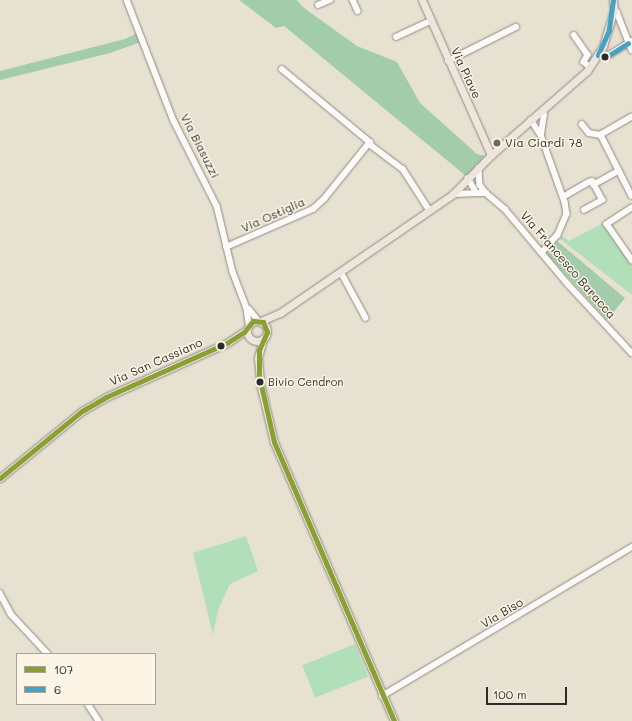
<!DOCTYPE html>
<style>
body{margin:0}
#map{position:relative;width:632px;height:721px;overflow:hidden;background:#e7e1d1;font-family:Mali,sans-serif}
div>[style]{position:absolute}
.green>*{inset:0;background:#b1dfb9;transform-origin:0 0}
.forest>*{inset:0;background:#a3cdaa}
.roads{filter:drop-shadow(0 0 1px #8f8c83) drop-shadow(0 0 1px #8f8c83)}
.minor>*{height:5.5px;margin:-2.75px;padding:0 2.75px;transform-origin:2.75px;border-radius:2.75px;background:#fbfaf8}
.major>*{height:7px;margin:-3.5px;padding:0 3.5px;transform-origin:3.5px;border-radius:3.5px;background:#eee5dd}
.major>.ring{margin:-3.5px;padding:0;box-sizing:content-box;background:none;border:7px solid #eee5dd;border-radius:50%}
.bus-1>*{height:5px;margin:-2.5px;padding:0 2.5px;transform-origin:2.5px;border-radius:2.5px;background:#8aa032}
.bus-2>*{height:5px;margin:-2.5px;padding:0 2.5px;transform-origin:2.5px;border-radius:2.5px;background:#47a1c2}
.dots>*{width:11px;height:11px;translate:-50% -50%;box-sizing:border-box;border:2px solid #fcf5e5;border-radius:50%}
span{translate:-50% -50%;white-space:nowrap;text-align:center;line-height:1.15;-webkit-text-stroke:3px #fcf5e5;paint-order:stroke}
.bus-label{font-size:11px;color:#2b2b2b}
.left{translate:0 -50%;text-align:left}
.street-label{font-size:12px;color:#2b2b2b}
.poi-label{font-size:12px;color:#2b2b2b}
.legend{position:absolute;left:16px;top:653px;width:140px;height:52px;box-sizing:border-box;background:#fcf5e5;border:1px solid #a8a49b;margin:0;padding:5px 7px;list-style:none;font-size:12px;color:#2b2b2b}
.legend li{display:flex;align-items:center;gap:8px;height:20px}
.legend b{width:20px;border:1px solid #a8a49b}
.scale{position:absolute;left:486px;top:687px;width:81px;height:18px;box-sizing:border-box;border:2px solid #2b2b2b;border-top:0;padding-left:5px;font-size:12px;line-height:14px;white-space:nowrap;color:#2b2b2b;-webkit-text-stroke:3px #fcf5e5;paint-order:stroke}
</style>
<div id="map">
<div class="green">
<div style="clip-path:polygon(605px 222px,621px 251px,632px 264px,632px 295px,559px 238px,562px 236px,569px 241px)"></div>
<div style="clip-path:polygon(246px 536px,258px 571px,230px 584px,218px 610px,213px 635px,193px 553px)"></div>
<div style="left:355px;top:644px;width:35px;height:57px;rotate:68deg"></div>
</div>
<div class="forest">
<div style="clip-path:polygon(239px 0,297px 0,304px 8px,357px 46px,397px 62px,420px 103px,477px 154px,485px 156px,466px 176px,284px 26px,276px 28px)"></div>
<div style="clip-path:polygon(137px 33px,141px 42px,110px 53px,0 80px,0 71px,125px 39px)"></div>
<div style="clip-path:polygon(557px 241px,625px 298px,607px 320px,547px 254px)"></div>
</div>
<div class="roads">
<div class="minor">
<div style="left:127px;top:0;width:130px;rotate:68.8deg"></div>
<div style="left:174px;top:121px;width:95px;rotate:63.2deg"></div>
<div style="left:217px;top:206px;width:68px;rotate:76.4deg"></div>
<div style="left:233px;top:272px;width:40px;rotate:69deg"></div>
<div style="left:247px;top:309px;width:15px;rotate:82deg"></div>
<div style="left:353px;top:0;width:12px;rotate:66deg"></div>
<div style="left:318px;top:5px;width:13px;rotate:-23deg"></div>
<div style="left:614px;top:10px;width:4px;rotate:34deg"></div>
<div style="left:617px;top:12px;width:41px;rotate:68.5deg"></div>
<div style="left:574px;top:35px;width:24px;rotate:55deg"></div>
<div style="left:588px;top:55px;width:8px;rotate:120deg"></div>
<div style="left:584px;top:62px;width:8px;rotate:40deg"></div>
<div style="left:396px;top:37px;width:38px;rotate:-25deg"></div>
<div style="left:598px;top:55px;width:8px;rotate:14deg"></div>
<div style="left:606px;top:57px;width:31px;rotate:-32deg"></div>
<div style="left:448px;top:61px;width:76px;rotate:-26.6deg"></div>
<div style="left:282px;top:69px;width:114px;rotate:39.7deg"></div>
<div style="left:370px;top:142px;width:4px;rotate:63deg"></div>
<div style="left:372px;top:146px;width:39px;rotate:37deg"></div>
<div style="left:403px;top:169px;width:50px;rotate:57.3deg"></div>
<div style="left:632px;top:117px;width:36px;rotate:150deg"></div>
<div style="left:601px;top:135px;width:68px;rotate:63.1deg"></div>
<div style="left:531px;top:120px;width:18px;rotate:56deg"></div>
<div style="left:541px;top:135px;width:71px;rotate:70.3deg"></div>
<div style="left:565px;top:202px;width:12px;rotate:81deg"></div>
<div style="left:567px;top:214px;width:23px;rotate:113deg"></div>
<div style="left:558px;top:235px;width:24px;rotate:132deg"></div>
<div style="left:582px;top:124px;width:11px;rotate:52deg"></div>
<div style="left:589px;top:133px;width:12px;rotate:9deg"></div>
<div style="left:541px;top:134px;width:19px;rotate:-81deg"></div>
<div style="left:544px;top:115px;width:4px;rotate:-117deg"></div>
<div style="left:479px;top:168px;width:17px;rotate:87deg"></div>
<div style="left:480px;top:185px;width:10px;rotate:53deg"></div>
<div style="left:486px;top:193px;width:25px;rotate:40deg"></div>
<div style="left:505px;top:209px;width:98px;rotate:50deg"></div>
<div style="left:568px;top:284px;width:94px;rotate:47.2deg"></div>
<div style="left:468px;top:178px;width:16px;rotate:60deg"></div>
<div style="left:593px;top:185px;width:29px;rotate:-29deg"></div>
<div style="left:453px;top:194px;width:33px;rotate:-2deg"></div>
<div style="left:563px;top:197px;width:30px;rotate:-30deg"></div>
<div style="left:632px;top:208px;width:30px;rotate:147deg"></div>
<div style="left:607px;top:224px;width:44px;rotate:55.2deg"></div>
<div style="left:584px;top:210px;width:21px;rotate:-29deg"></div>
<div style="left:602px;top:200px;width:21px;rotate:-118deg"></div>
<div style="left:226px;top:247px;width:95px;rotate:-23.6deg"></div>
<div style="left:313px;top:209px;width:15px;rotate:-42deg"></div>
<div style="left:324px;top:199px;width:73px;rotate:-51.1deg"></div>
<div style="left:341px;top:272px;width:52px;rotate:61.5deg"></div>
<div style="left:249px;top:309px;width:14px;rotate:51deg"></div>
<div style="left:0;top:593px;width:24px;rotate:62deg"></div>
<div style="left:11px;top:614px;width:54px;rotate:47.2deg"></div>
<div style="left:382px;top:696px;width:291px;rotate:-30.8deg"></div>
<div style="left:88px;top:704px;width:20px;rotate:57deg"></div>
</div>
<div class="major">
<div style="left:422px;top:0;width:170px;rotate:66deg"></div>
<div class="ring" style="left:247px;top:321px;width:13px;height:13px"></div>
<div style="left:261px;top:321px;width:21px;rotate:-23deg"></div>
<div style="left:280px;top:313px;width:210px;rotate:-34.5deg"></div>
<div style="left:453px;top:194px;width:54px;rotate:-45.7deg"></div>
<div style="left:491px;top:155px;width:128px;rotate:-41.2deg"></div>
<div style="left:587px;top:71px;width:30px;rotate:-57deg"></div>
<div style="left:603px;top:46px;width:38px;rotate:-73deg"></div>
<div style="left:614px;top:10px;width:10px;rotate:-96deg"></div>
<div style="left:263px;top:339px;width:20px;rotate:105deg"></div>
<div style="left:258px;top:358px;width:25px;rotate:85deg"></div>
<div style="left:260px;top:383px;width:61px;rotate:76.7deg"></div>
<div style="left:274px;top:442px;width:304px;rotate:66.7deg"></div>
<div style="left:0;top:478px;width:106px;rotate:-39.3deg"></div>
<div style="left:82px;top:411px;width:28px;rotate:-30deg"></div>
<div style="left:106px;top:397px;width:133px;rotate:-24.1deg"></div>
<div style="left:227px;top:343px;width:23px;rotate:-34deg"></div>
</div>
</div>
<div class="bus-1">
<div style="left:0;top:478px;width:106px;rotate:-39.3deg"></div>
<div style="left:82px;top:411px;width:28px;rotate:-30deg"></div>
<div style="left:106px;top:397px;width:133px;rotate:-24.1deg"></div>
<div style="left:227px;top:343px;width:20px;rotate:-33deg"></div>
<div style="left:244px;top:332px;width:14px;rotate:-51deg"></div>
<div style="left:253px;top:321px;width:10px;rotate:6deg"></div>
<div style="left:263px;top:322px;width:11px;rotate:68deg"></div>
<div style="left:267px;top:332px;width:20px;rotate:114deg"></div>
<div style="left:259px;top:350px;width:26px;rotate:90deg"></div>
<div style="left:259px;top:376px;width:68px;rotate:77.2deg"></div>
<div style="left:274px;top:442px;width:304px;rotate:66.7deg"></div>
</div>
<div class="bus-2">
<div style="left:613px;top:0;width:30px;rotate:98deg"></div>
<div style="left:609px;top:30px;width:27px;rotate:114deg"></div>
<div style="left:598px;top:55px;width:8px;rotate:14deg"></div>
<div style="left:606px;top:57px;width:26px;rotate:-32deg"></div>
</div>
<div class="dots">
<div style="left:605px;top:57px;background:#2b2b2b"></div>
<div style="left:497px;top:143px;background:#6d6b65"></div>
<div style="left:221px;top:346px;background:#2b2b2b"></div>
<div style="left:260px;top:382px;background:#2b2b2b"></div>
</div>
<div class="bus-label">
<span class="left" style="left:268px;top:382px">Bivio Cendron</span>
</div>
<div class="street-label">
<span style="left:466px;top:73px;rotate:65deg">Via Piave</span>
<span style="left:200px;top:146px;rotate:63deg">Via Biasuzzi</span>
<span style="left:273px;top:215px;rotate:-24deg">Via Ostiglia</span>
<span style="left:568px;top:265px;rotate:49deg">Via Francesco Baracca</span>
<span style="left:156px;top:362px;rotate:-24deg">Via San Cassiano</span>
<span style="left:502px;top:613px;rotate:-31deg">Via Biso</span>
</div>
<div class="poi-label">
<span class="left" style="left:505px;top:143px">Via Ciardi 78</span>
</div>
<ul class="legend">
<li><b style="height:5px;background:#8aa032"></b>107</li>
<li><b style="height:5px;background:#47a1c2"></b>6</li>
</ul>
<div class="scale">100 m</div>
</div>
